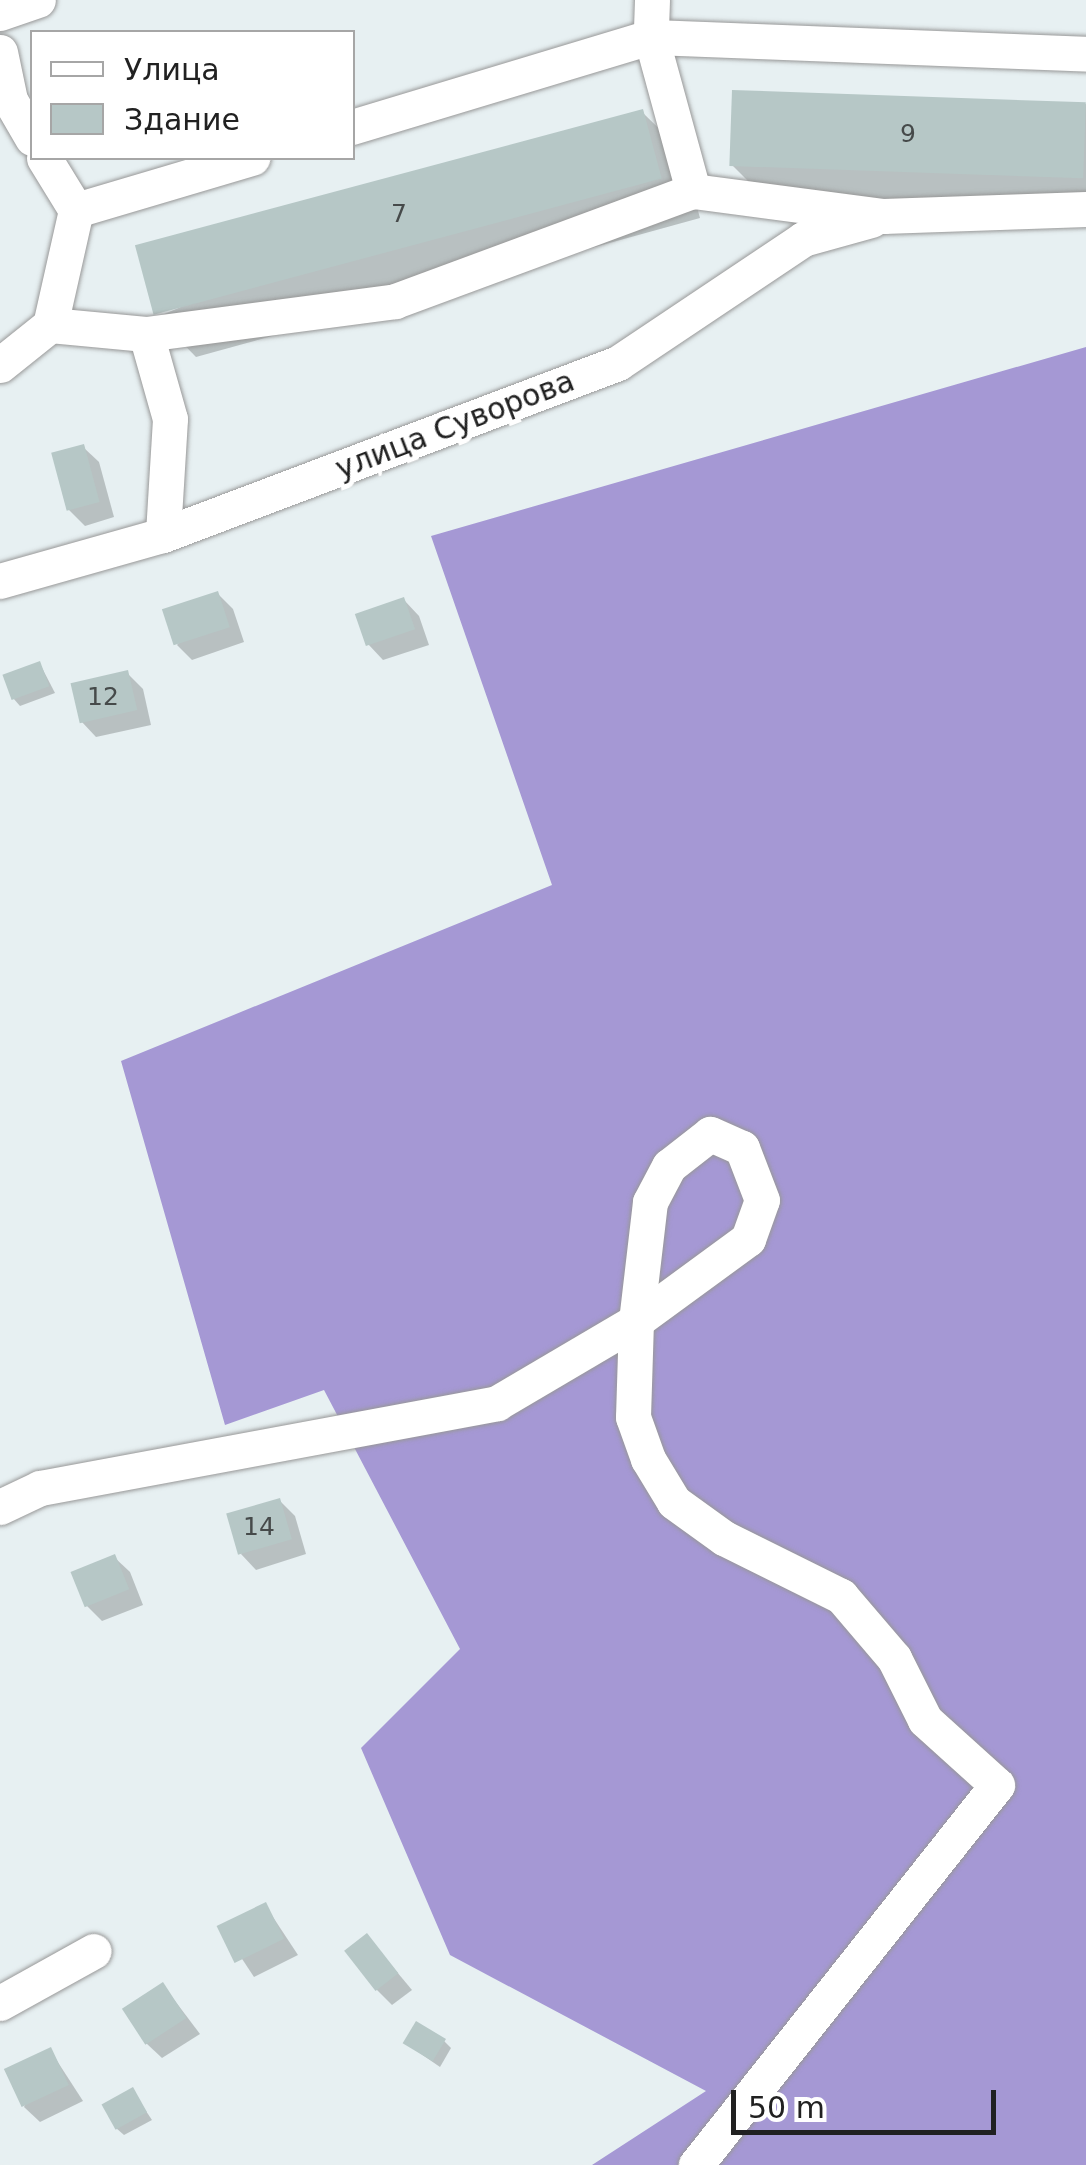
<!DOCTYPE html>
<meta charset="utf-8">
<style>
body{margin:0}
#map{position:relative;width:1086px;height:2165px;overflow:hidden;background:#e7f0f2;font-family:"DejaVu Sans",sans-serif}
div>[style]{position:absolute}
.forest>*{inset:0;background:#a598d4}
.shadow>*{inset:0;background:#0003}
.building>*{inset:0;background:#b6c7c6;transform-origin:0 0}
.roads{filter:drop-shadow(0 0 2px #989898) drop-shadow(0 0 2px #989898)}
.minor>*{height:35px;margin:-17.5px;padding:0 17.5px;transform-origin:17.5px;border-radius:17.5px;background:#fff}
span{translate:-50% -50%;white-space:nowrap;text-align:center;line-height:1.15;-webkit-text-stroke:10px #fff;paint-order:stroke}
.number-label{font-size:25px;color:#464a4a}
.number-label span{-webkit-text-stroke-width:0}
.street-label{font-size:30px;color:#212121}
.legend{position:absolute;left:30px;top:30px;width:325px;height:130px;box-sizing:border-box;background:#fff;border:2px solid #a6a6a6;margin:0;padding:12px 18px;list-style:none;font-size:30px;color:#212121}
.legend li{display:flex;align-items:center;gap:20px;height:50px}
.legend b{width:50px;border:2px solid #a6a6a6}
.scale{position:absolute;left:731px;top:2090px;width:265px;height:45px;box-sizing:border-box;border:5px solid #212121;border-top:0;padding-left:12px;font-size:30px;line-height:35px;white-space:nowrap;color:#212121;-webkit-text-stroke:8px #fff;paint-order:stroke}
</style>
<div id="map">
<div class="forest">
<div style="clip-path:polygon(1086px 347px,1086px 2165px,592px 2165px,706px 2091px,450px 1955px,361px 1748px,460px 1649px,324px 1390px,225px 1425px,121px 1061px,552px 885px,431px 536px)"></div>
</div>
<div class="shadow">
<div style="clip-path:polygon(1086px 104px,1086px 215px,771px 204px,732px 165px)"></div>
<div style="clip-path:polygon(642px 112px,682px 151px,700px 218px,196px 357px,157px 317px)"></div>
<div style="clip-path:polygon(83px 447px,99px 462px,114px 517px,85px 526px,69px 510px)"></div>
<div style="clip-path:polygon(218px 594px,233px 609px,244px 642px,192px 660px,177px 645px)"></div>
<div style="clip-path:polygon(404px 600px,419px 616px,429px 645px,383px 660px,368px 644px)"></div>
<div style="clip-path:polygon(40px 664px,55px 693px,20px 706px,13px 698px)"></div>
<div style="clip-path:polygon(127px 673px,143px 689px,151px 725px,96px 737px,81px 721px)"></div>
<div style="clip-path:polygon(279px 1500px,295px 1516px,306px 1554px,256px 1570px,241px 1554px)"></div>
<div style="clip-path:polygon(114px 1557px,130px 1572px,143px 1605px,102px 1621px,87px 1606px)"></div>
<div style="clip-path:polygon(265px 1905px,298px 1955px,254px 1977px,221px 1927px)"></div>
<div style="clip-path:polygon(367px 1936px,412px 1990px,392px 2005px,377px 1990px)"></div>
<div style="clip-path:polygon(163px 1985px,200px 2034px,162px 2058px,146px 2043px)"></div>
<div style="clip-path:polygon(444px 2041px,451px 2048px,440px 2067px,405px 2043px)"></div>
<div style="clip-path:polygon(50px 2050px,83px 2101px,40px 2122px,24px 2107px)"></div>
<div style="clip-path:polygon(132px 2090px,152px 2120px,124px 2135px,116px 2128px)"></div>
</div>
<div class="building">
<div style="left:732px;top:90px;width:354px;height:76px;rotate:2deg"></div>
<div style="left:643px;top:109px;width:72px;height:526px;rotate:75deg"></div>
<div style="left:84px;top:444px;width:60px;height:34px;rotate:75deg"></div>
<div style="left:218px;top:591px;width:38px;height:59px;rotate:72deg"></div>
<div style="left:404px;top:597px;width:34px;height:52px;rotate:71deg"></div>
<div style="left:40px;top:661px;width:27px;height:40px;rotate:70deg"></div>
<div style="left:128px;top:670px;width:41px;height:59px;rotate:77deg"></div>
<div style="left:280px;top:1498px;width:43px;height:56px;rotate:74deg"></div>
<div style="left:115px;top:1554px;width:38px;height:48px;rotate:68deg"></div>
<div style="left:266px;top:1902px;width:41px;height:55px;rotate:64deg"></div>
<div style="left:367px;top:1933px;width:51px;height:29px;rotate:52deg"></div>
<div style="left:163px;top:1982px;width:43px;height:49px;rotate:57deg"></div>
<div style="left:416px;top:2021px;width:35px;height:26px;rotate:31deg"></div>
<div style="left:51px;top:2047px;width:42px;height:52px;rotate:65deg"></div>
<div style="left:133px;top:2087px;width:29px;height:36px;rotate:61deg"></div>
</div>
<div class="roads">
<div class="minor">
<div style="left:652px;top:0;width:37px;rotate:92deg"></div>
<div style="left:651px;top:37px;width:160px;rotate:74.7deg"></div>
<div style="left:0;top:13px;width:40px;rotate:-18.9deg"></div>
<div style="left:0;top:52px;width:49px;rotate:78.2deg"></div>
<div style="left:10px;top:100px;width:44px;rotate:59.9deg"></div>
<div style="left:352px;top:127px;width:312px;rotate:-16.8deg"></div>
<div style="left:651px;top:37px;width:435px;rotate:2.2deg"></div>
<div style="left:44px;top:158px;width:61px;rotate:58.4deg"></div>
<div style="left:76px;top:210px;width:118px;rotate:102.7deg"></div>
<div style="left:76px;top:210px;width:184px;rotate:-16.5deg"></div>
<div style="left:146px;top:334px;width:88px;rotate:74.2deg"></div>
<div style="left:170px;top:419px;width:116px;rotate:93.5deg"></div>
<div style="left:0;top:365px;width:64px;rotate:-38.7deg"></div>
<div style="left:50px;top:325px;width:96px;rotate:5.4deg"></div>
<div style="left:146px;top:334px;width:251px;rotate:-7.5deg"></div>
<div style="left:395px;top:301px;width:318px;rotate:-20.3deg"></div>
<div style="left:693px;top:191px;width:192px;rotate:7.5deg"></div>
<div style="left:883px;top:216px;width:203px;rotate:-2deg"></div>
<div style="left:0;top:581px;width:169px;rotate:-15.8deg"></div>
<div style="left:163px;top:535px;width:486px;rotate:-20.7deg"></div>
<div style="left:618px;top:363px;width:223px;rotate:-33.8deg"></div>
<div style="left:803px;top:239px;width:71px;rotate:-15.6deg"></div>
<div style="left:0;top:1507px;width:44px;rotate:-25.4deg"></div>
<div style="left:40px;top:1488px;width:465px;rotate:-10.5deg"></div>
<div style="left:497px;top:1403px;width:161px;rotate:-30.5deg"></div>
<div style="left:636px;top:1321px;width:139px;rotate:-36.2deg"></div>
<div style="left:748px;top:1239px;width:41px;rotate:-70.3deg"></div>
<div style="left:762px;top:1200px;width:56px;rotate:-111deg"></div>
<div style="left:742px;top:1148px;width:35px;rotate:-156deg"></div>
<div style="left:710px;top:1134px;width:52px;rotate:142deg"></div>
<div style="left:669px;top:1166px;width:41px;rotate:117.8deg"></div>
<div style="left:650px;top:1202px;width:120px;rotate:96.7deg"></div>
<div style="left:636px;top:1321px;width:96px;rotate:91.8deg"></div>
<div style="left:633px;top:1417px;width:45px;rotate:70.3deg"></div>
<div style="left:648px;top:1459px;width:50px;rotate:58.8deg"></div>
<div style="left:674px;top:1502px;width:62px;rotate:35.8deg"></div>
<div style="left:724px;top:1538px;width:131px;rotate:26.4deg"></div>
<div style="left:841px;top:1596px;width:82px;rotate:49.5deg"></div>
<div style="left:894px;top:1658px;width:69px;rotate:63.4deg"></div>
<div style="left:925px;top:1720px;width:97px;rotate:42.1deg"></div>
<div style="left:997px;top:1785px;width:485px;rotate:128.4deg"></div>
<div style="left:0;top:2003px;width:107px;rotate:-29deg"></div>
</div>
</div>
<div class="number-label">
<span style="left:908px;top:134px">9</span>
<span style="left:399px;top:214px">7</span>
<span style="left:103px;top:697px">12</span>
<span style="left:259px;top:1527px">14</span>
</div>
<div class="street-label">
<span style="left:455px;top:425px;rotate:-21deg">улица Суворова</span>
</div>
<ul class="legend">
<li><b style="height:12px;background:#fff"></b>Улица</li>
<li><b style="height:28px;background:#b6c7c6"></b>Здание</li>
</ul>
<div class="scale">50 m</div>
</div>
